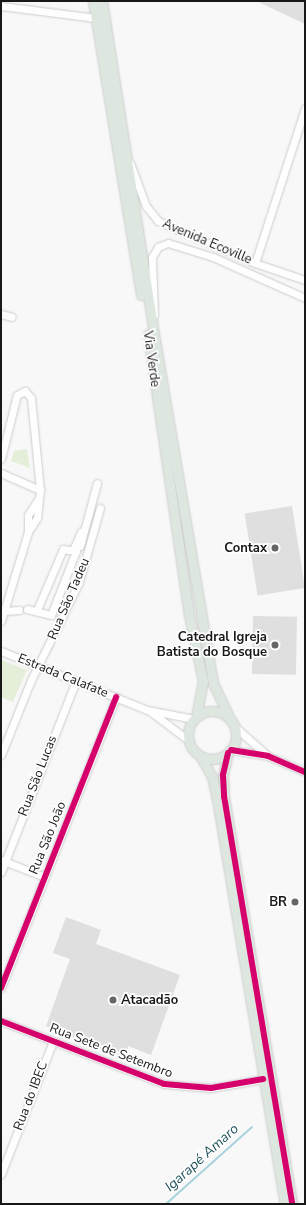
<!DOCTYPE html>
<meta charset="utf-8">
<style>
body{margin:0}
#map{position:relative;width:306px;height:1205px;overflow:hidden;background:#f8f8f8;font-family:"Nunito Sans",sans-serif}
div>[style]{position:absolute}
.green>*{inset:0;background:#e5eed9}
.stream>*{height:1.5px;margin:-0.75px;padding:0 0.75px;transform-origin:0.75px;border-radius:0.75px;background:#a8d2dd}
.building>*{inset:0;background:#dfdfdf;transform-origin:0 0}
.roads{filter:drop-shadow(0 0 1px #ccc) drop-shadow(0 0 1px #ccc)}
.minor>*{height:7px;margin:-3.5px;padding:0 3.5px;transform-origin:3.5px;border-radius:3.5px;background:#fefefe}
.major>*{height:9px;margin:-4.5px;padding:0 4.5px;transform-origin:4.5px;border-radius:4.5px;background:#dee6e0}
.major>.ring{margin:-4.5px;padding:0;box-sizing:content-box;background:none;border:9px solid #dee6e0;border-radius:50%}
.cycleway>*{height:6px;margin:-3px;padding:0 3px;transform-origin:3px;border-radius:3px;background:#d6006c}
.dots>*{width:11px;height:11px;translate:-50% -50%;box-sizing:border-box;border:2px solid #fff;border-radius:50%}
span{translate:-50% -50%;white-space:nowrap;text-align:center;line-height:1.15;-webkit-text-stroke:3.5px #fff;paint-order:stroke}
.street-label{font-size:13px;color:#181818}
.poi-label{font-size:13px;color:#181818;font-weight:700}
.right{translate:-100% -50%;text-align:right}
.left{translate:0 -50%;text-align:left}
.water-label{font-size:14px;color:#20535f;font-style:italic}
.frame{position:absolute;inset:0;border:2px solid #181818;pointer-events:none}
</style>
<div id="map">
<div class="green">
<div style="clip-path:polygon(27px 449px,30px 468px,11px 461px,14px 451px)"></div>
<div style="clip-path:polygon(1px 660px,27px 670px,13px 702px,1px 697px)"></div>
</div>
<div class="stream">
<div style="left:166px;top:1204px;width:115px;rotate:-41.8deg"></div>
</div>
<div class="building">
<div style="clip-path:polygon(256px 1px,305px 1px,305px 24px)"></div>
<div style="left:292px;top:506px;width:83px;height:48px;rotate:81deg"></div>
<div style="left:253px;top:616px;width:44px;height:58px;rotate:1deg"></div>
<div style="clip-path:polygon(66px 917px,101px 930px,96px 944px,180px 975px,151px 1055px,128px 1046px,125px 1058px,46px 1026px,70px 959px,53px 953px)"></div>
</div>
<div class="roads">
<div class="minor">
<div style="left:1px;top:6px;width:96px;rotate:7.2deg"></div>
<div style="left:130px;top:163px;width:46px;rotate:69.6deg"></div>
<div style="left:146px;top:206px;width:19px;rotate:51deg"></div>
<div style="left:158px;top:221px;width:106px;rotate:23.4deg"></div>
<div style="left:255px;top:263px;width:53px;rotate:18.8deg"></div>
<div style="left:255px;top:263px;width:163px;rotate:-72.1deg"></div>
<div style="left:1px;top:314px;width:11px;rotate:15deg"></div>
<div style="left:154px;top:315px;width:58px;rotate:-92deg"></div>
<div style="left:152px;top:257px;width:12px;rotate:-59deg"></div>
<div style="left:158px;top:247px;width:11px;rotate:-22deg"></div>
<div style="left:168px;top:243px;width:47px;rotate:17.3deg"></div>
<div style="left:213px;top:257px;width:101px;rotate:24deg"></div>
<div style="left:1px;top:459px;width:66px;rotate:-76deg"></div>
<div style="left:17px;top:395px;width:9px;rotate:-27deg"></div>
<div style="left:25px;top:391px;width:9px;rotate:49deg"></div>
<div style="left:31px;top:398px;width:92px;rotate:84.4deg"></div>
<div style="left:40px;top:490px;width:28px;rotate:96deg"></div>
<div style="left:37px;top:518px;width:17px;rotate:123deg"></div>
<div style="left:1px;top:473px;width:43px;rotate:23.6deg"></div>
<div style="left:80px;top:546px;width:65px;rotate:-74.9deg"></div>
<div style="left:73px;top:550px;width:20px;rotate:-66deg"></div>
<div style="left:27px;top:609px;width:25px;rotate:14deg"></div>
<div style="left:51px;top:615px;width:69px;rotate:-68.7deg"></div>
<div style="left:76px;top:551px;width:13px;rotate:-171deg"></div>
<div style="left:63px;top:549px;width:66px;rotate:113.1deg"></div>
<div style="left:4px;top:611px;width:15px;rotate:-4deg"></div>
<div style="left:1px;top:621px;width:93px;rotate:-73.1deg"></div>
<div style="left:28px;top:532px;width:17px;rotate:-90deg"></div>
<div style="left:28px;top:515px;width:20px;rotate:-57deg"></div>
<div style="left:1px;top:651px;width:157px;rotate:22deg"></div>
<div style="left:147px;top:710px;width:48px;rotate:10.8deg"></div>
<div style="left:151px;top:712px;width:46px;rotate:37.1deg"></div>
<div style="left:235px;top:727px;width:44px;rotate:41.3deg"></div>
<div style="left:231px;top:750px;width:37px;rotate:9deg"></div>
<div style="left:268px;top:756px;width:40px;rotate:23.4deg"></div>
<div style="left:1px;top:755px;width:81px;rotate:-68.2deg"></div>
<div style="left:31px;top:680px;width:109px;rotate:-63.9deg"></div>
<div style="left:79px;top:582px;width:77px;rotate:-74.2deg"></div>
<div style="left:1px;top:860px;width:47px;rotate:21.1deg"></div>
<div style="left:1px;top:872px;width:205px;rotate:-68.6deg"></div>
<div style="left:1px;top:988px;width:313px;rotate:-68.4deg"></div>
<div style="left:1px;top:1021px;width:175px;rotate:21.1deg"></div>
<div style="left:164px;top:1084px;width:47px;rotate:4.9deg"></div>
<div style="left:211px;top:1088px;width:53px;rotate:-9.8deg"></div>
<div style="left:1px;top:1174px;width:143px;rotate:-68.6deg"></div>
</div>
<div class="major">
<div style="left:93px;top:1px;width:298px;rotate:80.7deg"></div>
<div style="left:102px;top:1px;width:331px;rotate:81.1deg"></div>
<div style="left:153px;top:328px;width:360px;rotate:80.4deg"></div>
<div style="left:213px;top:683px;width:42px;rotate:64.7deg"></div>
<div style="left:148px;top:334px;width:284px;rotate:81.7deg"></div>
<div style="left:189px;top:615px;width:67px;rotate:78deg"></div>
<div style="left:203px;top:681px;width:37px;rotate:101deg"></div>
<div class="ring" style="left:188px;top:711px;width:39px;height:39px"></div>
<div style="left:228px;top:753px;width:23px;rotate:103deg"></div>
<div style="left:223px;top:775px;width:21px;rotate:87deg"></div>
<div style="left:224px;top:796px;width:414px;rotate:80.5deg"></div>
<div style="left:201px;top:757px;width:23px;rotate:61deg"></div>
<div style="left:212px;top:777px;width:23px;rotate:77deg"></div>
<div style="left:217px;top:799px;width:411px;rotate:80.5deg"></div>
</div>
</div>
<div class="cycleway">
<div style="left:231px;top:750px;width:37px;rotate:9deg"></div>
<div style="left:268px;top:756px;width:40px;rotate:23.4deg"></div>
<div style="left:228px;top:753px;width:23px;rotate:103deg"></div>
<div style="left:223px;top:775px;width:21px;rotate:87deg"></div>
<div style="left:224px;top:796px;width:414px;rotate:80.5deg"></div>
<div style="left:1px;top:988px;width:313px;rotate:-68.4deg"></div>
<div style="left:1px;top:1021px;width:175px;rotate:21.1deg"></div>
<div style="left:164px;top:1084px;width:47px;rotate:4.9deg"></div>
<div style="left:211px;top:1088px;width:53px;rotate:-9.8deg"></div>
</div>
<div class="dots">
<div style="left:275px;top:548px;background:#666"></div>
<div style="left:275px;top:645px;background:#666"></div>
<div style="left:295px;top:902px;background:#666"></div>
<div style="left:113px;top:1000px;background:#666"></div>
</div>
<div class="street-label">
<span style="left:207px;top:242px;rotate:23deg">Avenida Ecoville</span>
<span style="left:151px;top:359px;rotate:82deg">Via Verde</span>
<span style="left:69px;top:599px;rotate:-67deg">Rua São Tadeu</span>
<span style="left:63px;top:676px;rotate:22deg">Estrada Calafate</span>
<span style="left:38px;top:776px;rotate:-69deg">Rua São Lucas</span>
<span style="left:48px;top:838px;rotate:-68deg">Rua São João</span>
<span style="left:111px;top:1051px;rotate:21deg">Rua Sete de Setembro</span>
<span style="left:31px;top:1096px;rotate:-69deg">Rua do IBEC</span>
</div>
<div class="poi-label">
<span class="right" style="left:267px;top:548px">Contax</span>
<span class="right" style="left:267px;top:645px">Catedral Igreja<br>Batista do Bosque</span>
<span class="right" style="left:287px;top:902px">BR</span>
<span class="left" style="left:121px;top:1000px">Atacadão</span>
</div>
<div class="water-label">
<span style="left:202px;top:1158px;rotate:-42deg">Igarapé Amaro</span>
</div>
<div class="frame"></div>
</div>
